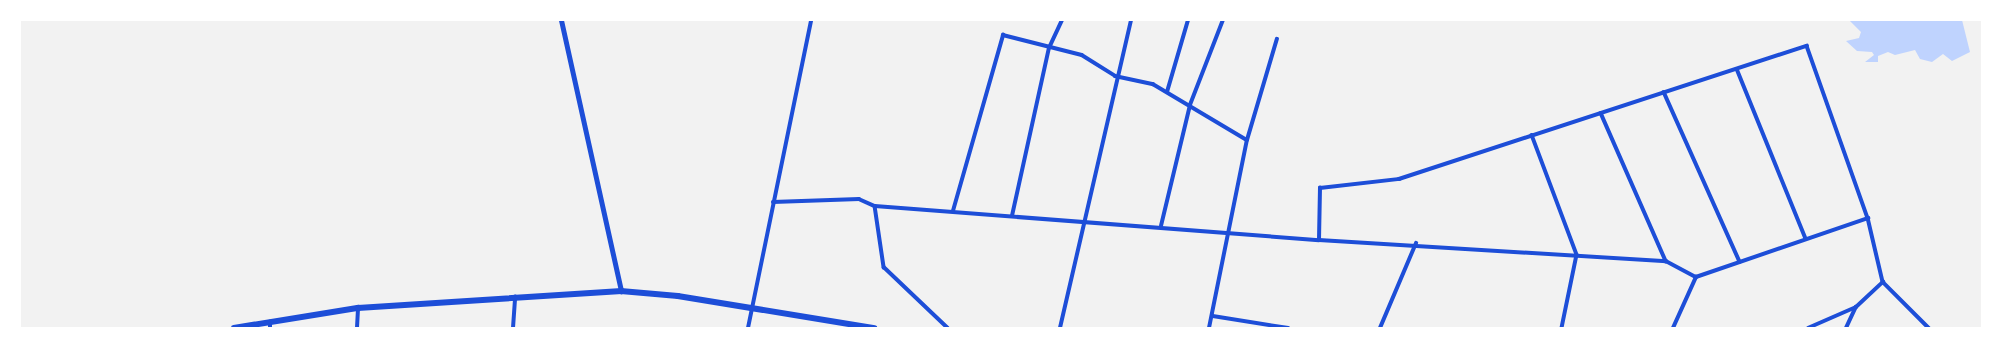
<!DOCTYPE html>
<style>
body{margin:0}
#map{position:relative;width:2002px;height:348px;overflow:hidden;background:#f2f2f2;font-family:Merriweather,serif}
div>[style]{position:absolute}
.water>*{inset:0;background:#bfd3fe}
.minor>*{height:3.5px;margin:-1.75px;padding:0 1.75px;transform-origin:1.75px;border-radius:1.75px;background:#1d4ed8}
.primary>*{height:5px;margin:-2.5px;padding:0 2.5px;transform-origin:2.5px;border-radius:2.5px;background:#1d4ed8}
.trunk>*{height:5.5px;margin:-2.75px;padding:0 2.75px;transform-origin:2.75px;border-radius:2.75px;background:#1d4ed8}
span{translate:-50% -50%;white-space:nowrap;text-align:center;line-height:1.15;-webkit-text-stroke:4px #fff;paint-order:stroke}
.frame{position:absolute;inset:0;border:21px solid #fff;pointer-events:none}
</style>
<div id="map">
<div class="water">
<div style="clip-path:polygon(1849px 20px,1962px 20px,1970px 52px,1952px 61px,1943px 54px,1932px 62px,1920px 59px,1915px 50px,1895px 55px,1888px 52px,1878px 56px,1878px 62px,1865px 62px,1874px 55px,1872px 52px,1857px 51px,1846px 41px,1859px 38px,1861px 32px)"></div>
</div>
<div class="minor">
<div style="left:1737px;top:69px;width:183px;rotate:67.9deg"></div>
<div style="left:1167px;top:92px;width:75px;rotate:-73.7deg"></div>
<div style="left:1664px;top:92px;width:186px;rotate:65.9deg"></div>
<div style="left:1601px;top:113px;width:162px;rotate:66.3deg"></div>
<div style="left:1532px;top:135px;width:128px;rotate:69.4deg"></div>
<div style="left:1577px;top:255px;width:75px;rotate:101.6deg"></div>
<div style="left:773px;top:202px;width:86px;rotate:-2deg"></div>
<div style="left:859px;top:199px;width:17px;rotate:24deg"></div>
<div style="left:875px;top:206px;width:445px;rotate:4.4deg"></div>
<div style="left:1319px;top:240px;width:348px;rotate:3.5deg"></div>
<div style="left:1666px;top:261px;width:34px;rotate:28deg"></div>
<div style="left:875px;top:206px;width:62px;rotate:81.6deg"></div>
<div style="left:884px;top:267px;width:88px;rotate:43.6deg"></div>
<div style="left:953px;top:211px;width:183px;rotate:-74.1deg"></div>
<div style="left:1003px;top:35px;width:81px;rotate:14.2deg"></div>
<div style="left:1082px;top:55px;width:39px;rotate:32deg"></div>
<div style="left:1115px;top:76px;width:39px;rotate:12deg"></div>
<div style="left:1153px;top:84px;width:109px;rotate:30.8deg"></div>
<div style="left:1012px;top:216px;width:172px;rotate:-77.6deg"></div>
<div style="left:1049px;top:48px;width:31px;rotate:-65deg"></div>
<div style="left:1161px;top:226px;width:124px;rotate:-76.5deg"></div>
<div style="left:1190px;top:105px;width:91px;rotate:-68.8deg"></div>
<div style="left:1319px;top:240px;width:52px;rotate:-88.9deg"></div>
<div style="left:1320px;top:188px;width:80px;rotate:-6.5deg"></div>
<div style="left:1399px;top:179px;width:429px;rotate:-18.1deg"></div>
<div style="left:1807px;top:46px;width:182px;rotate:70.5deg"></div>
<div style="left:1868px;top:218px;width:66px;rotate:76.8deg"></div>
<div style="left:1883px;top:282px;width:65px;rotate:45deg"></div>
<div style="left:1213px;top:316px;width:76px;rotate:9.1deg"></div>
<div style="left:270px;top:328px;width:6px;rotate:-90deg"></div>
<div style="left:357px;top:328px;width:20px;rotate:-87deg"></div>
<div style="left:513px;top:328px;width:31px;rotate:-86deg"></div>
<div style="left:748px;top:328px;width:314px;rotate:-78.4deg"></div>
<div style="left:1060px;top:328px;width:316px;rotate:-77deg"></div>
<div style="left:1209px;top:328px;width:192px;rotate:-78.6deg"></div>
<div style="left:1247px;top:140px;width:105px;rotate:-73.5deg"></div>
<div style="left:1380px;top:328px;width:92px;rotate:-67deg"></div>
<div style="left:1673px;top:328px;width:56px;rotate:-65.7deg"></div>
<div style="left:1696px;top:277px;width:182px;rotate:-18.9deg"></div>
<div style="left:1808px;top:328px;width:52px;rotate:-23.6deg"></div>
<div style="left:1846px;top:328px;width:23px;rotate:-65deg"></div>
<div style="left:1856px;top:307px;width:37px;rotate:-43deg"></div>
</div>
<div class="primary">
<div style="left:561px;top:20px;width:278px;rotate:77.5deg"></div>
</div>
<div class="trunk">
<div style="left:234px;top:328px;width:126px;rotate:-9.2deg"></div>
<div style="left:358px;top:308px;width:264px;rotate:-3.7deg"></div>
<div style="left:621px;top:291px;width:57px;rotate:5deg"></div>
<div style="left:678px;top:296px;width:199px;rotate:9.3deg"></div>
</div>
<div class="frame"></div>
</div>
